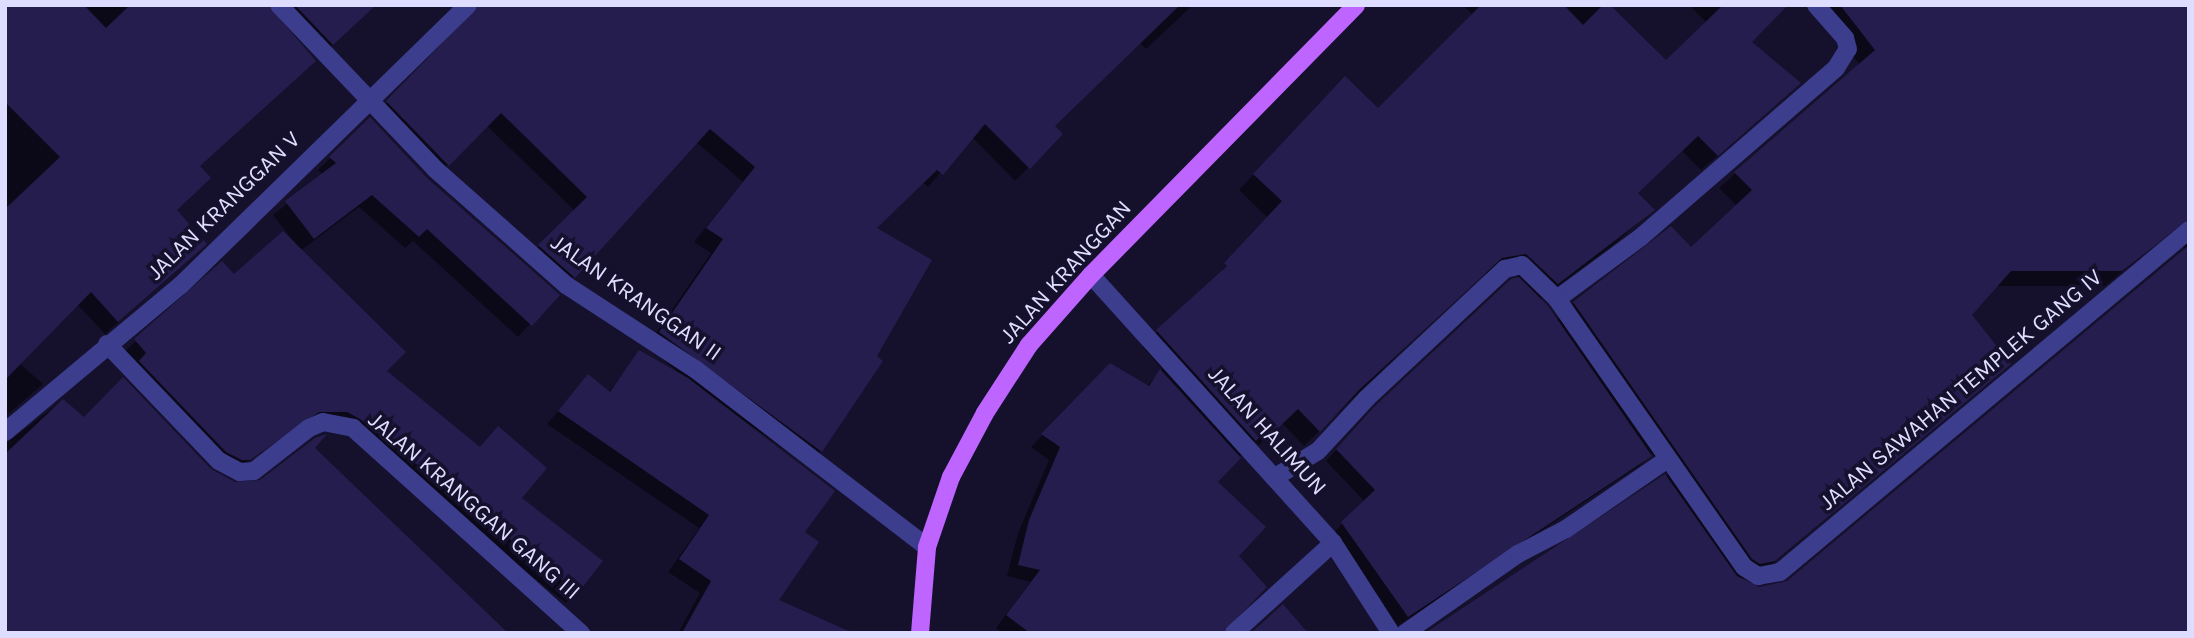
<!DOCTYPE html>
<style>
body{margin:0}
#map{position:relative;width:2194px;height:638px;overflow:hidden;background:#15112d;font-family:Karla,sans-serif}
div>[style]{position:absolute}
.shadow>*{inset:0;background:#0007}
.building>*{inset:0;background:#251d4e}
.minor>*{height:18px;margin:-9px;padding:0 9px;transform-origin:9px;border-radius:9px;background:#3c3d8c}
.major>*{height:18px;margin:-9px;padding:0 9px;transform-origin:9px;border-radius:9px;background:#be64ff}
span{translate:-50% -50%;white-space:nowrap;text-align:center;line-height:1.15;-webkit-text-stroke:7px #15112d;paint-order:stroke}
.street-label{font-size:23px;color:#dfddff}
.frame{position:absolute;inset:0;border:7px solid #dfddff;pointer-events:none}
</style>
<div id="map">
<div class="shadow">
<div style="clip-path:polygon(5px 5px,375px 5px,319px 57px,269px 9px,175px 211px,192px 257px,105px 334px,77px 304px,19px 363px,43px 384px,5px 417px)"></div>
<div style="clip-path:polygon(460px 5px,1193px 5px,1146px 49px,1139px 42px,1053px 127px,1061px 135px,1015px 181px,972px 137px,928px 187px,922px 182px,874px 228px,821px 451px,807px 465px,704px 393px,802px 533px,777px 601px,823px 633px,678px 633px,700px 593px,668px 572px,699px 528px,547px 424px,588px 377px,608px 393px,640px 352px,686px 379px,647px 346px,711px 253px,694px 242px,743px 182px,696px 142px,561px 290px,526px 259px,575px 211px,487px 126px,434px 178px,374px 116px,463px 28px)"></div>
<div style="clip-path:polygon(evenodd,1463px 5px,1608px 5px,1666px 63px,1707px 23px,1692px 8px,1694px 5px,1785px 5px,1750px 42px,1783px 99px,1701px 170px,1681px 150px,1636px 193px,1652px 210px,1616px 243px,1539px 300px,1556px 321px,1574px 303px,1691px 249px,1737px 206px,1719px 188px,1860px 65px,1813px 5px,2189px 5px,2189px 633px,1429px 633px,1668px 475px,1652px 453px,1639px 466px,1396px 627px,1331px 535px,1365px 502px,1326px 461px,1364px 419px,1520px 279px,1510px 269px,1480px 275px,1304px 446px,1282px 423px,1259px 445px,1254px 441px,1216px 483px,1237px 556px,1224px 633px,1002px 633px,996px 628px,1030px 582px,1007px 576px,1018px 533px,1049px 460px,1031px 447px,1110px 365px,1146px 387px,1162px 369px,1142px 346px,1212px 282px,1268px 218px,1239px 190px,1329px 93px,1378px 110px,1473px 15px,1463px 5px,2165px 236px,2182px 237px,2184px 249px,1788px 583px,1759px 589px,1740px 579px,1758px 576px,2008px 364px,1969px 315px,1995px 286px,2105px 286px,2165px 236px)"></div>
<div style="clip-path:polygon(370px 119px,426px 179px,557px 295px,518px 337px,413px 241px,405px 248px,359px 207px,300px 251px,384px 371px,519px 498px,600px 561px,566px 603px,335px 423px,291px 428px,237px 470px,124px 352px,222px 263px,234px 277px,294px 242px,273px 215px,323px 175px,318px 170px)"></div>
<div style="clip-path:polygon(123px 379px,210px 470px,235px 484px,261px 482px,322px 438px,313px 448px,505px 633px,5px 633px,5px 444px,62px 401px,83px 419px)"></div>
</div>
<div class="building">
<div style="clip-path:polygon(5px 5px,84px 5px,106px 28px,130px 5px,268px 5px,316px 61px,200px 166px,211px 178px,177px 210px,207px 244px,118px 322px,91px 292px,5px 380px,5px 209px,60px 157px,5px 102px)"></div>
<div style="clip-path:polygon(295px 5px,376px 5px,333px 45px)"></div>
<div style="clip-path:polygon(479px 5px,1180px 5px,1055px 126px,1063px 134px,1030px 169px,985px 124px,943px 175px,937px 170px,877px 228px,932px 260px,877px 356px,883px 361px,822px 452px,659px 332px,723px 239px,706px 228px,755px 167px,710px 129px,575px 278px,538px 245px,587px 197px,501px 113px,449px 166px,386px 101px)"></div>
<div style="clip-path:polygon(1481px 5px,1564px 5px,1583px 25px,1603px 5px,1610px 5px,1666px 60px,1723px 5px,1788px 5px,1752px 42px,1801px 83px,1718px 156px,1698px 136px,1638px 193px,1655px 210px,1558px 284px,1526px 254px,1502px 258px,1359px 390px,1320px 432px,1298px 409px,1275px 431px,1270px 426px,1256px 441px,1156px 330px,1227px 266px,1224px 263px,1282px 201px,1253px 174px,1345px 76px,1378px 108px)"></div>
<div style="clip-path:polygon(1840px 5px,2189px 5px,2189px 219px,2122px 271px,2011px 271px,1972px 315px,2011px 364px,1775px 561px,1760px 564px,1752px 559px,1573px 302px,1671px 226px,1691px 247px,1752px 190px,1734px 172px,1875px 50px)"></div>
<div style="clip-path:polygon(370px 117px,427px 178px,560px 295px,532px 326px,427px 229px,419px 237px,372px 195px,314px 239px,285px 201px,336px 163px,329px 157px)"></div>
<div style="clip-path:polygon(283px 231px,406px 352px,387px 371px,480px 447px,498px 426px,547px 468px,522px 498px,603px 561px,578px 593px,360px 419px,347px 412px,319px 412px,250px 460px,242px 460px,226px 452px,139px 361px,146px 353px,134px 339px,222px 261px,234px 274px)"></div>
<div style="clip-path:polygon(2189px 245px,2189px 633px,1425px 633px,1665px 474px,1737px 576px,1759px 587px,1787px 581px)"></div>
<div style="clip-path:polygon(1519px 277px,1548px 306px,1652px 456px,1408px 617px,1341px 522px,1375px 490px,1336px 449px,1375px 406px,1511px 279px)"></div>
<div style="clip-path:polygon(639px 350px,688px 378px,835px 491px,805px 532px,819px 542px,779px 600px,853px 633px,682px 633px,711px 581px,679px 559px,709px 515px,558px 411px,588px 374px,610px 392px)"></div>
<div style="clip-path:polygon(1110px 363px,1149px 386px,1160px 369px,1241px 458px,1218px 482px,1266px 527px,1239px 556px,1267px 587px,1223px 633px,1030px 633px,1006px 615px,1040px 570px,1018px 565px,1029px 520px,1060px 447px,1041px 434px)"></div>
<div style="clip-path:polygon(123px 377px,211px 469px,235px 482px,260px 480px,315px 438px,327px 434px,315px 448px,508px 633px,5px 633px,5px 454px,63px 399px,84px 417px)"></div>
<div style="clip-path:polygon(1283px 604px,1308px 633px,1251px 633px)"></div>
</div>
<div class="minor">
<div style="left:279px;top:5px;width:226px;rotate:46.4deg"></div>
<div style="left:435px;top:169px;width:175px;rotate:41.5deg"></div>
<div style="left:566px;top:285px;width:154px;rotate:33.1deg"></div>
<div style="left:695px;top:369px;width:292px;rotate:37.5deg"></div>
<div style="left:1091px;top:275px;width:361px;rotate:47.9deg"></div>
<div style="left:1333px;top:543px;width:107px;rotate:57.2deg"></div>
<div style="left:1557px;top:299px;width:104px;rotate:-36.4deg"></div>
<div style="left:1641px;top:237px;width:258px;rotate:-40.9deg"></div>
<div style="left:1836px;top:68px;width:22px;rotate:-58deg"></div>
<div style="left:1848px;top:49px;width:11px;rotate:-105deg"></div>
<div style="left:1845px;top:38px;width:44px;rotate:-131.3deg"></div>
<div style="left:107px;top:344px;width:162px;rotate:46.3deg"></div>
<div style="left:219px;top:461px;width:24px;rotate:28deg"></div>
<div style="left:240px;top:472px;width:14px;rotate:-4deg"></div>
<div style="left:254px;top:471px;width:70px;rotate:-38deg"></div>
<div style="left:309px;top:428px;width:15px;rotate:-23deg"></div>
<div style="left:323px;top:422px;width:31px;rotate:11deg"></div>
<div style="left:353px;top:428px;width:307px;rotate:42deg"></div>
<div style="left:5px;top:432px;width:229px;rotate:-39.9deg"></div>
<div style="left:181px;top:285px;width:401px;rotate:-44.3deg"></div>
<div style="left:1277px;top:476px;width:48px;rotate:-31.4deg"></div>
<div style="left:1318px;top:451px;width:72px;rotate:-47.2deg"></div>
<div style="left:1367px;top:398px;width:189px;rotate:-43.1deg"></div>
<div style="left:1505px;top:269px;width:17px;rotate:-13deg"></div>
<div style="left:1522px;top:265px;width:49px;rotate:44.2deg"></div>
<div style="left:1557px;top:299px;width:327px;rotate:55.1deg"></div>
<div style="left:1744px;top:567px;width:17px;rotate:33deg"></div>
<div style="left:1758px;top:576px;width:22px;rotate:-10deg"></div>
<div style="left:1780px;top:572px;width:533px;rotate:-39.9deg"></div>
<div style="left:1234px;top:633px;width:134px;rotate:-42.3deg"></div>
<div style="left:1405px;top:633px;width:138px;rotate:-35deg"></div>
<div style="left:1518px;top:554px;width:54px;rotate:-27.5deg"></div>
<div style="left:1566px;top:529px;width:121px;rotate:-34.6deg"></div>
</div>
<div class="major">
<div style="left:920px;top:633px;width:86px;rotate:-85.3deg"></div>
<div style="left:927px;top:547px;width:74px;rotate:-71.1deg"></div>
<div style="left:951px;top:477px;width:72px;rotate:-62deg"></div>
<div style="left:985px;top:413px;width:81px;rotate:-57.1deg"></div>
<div style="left:1029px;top:345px;width:94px;rotate:-48.5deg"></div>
<div style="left:1091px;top:275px;width:378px;rotate:-45.5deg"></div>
</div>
<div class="street-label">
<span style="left:224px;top:206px;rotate:-44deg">JALAN KRANGGAN V</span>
<span style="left:1066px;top:272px;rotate:-48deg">JALAN KRANGGAN</span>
<span style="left:636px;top:298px;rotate:35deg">JALAN KRANGGAN II</span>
<span style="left:1961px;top:390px;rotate:-40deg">JALAN SAWAHAN TEMPLEK GANG IV</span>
<span style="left:1267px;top:431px;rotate:48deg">JALAN HALIMUN</span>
<span style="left:474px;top:506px;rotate:41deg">JALAN KRANGGAN GANG III</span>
</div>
<div class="frame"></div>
</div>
